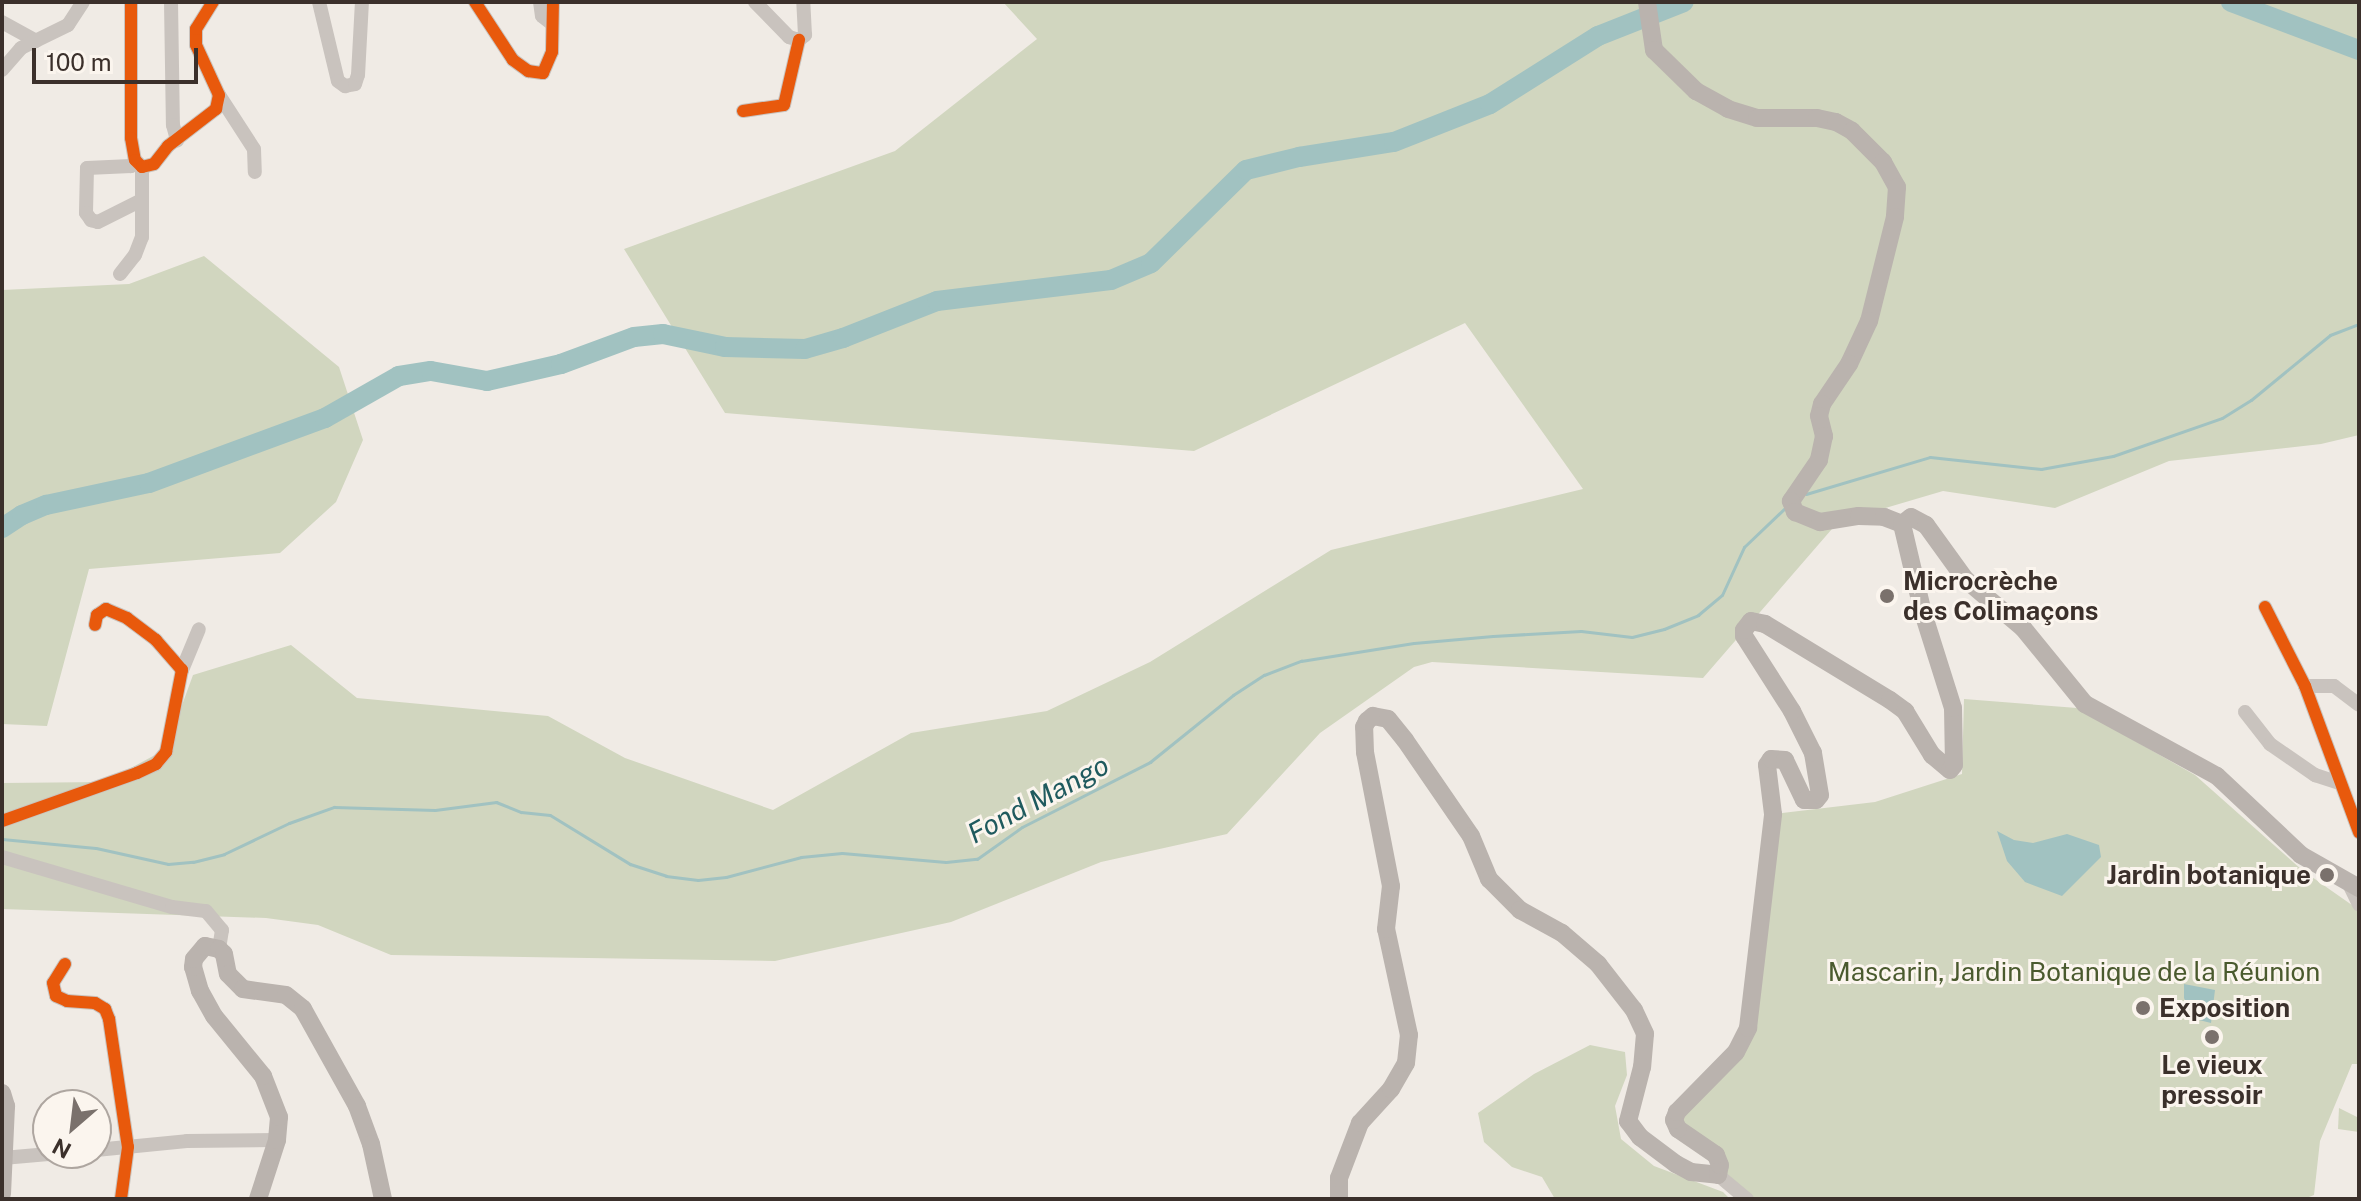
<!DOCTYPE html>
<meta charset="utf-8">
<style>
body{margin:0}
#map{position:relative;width:2361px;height:1201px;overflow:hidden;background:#f0ebe5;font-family:"Public Sans",sans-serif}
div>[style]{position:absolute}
.green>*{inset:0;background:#d1d6bf}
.water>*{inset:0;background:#a1c2c1}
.stream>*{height:3px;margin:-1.5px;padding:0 1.5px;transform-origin:1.5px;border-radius:1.5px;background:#a1c2c1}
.river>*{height:20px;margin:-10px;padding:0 10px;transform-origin:10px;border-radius:10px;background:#a1c2c1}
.street>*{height:14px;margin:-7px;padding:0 7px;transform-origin:7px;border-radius:7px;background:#c9c3be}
.secondary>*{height:18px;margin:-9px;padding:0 9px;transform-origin:9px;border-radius:9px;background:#bab3ae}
.cycleway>*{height:12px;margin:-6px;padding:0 6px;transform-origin:6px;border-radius:6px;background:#e8590c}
.dots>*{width:22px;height:22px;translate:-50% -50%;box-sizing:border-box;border:4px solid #fbf5ee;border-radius:50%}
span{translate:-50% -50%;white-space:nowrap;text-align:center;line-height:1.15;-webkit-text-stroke:6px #fbf5ee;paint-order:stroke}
.poi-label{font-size:26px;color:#3b302b;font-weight:700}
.left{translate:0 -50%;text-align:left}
.right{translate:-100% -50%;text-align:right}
.park-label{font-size:26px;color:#4a5a2e}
.water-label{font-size:28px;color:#1f5a5e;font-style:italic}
.frame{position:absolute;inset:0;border:4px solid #3b302b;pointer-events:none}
.north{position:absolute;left:32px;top:1089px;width:80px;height:80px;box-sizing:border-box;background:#fbf5ee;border:2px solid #aea6a0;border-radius:50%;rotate:208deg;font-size:22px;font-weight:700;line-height:32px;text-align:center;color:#3b302b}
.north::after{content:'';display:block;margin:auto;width:28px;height:36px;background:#7a716c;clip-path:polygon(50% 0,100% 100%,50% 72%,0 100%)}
.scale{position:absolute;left:32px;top:48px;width:166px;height:36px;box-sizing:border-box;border:4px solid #3b302b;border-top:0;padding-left:10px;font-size:24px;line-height:28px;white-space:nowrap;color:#3b302b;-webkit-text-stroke:6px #fbf5ee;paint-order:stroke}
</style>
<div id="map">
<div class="green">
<div style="clip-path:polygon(1003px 2px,2359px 2px,2359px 435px,2321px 444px,2169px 461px,2055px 508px,1943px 491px,1838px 522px,1703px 678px,1432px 662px,1414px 667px,1320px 733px,1227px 834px,1101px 862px,951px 922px,775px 961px,391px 955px,318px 925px,266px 918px,2px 909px,2px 783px,105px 782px,166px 749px,193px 675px,291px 645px,357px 698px,548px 716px,625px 758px,773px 810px,911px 733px,1047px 711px,1150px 662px,1331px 550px,1583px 489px,1465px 323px,1194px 451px,725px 413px,624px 249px,895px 151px,1037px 39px)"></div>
<div style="clip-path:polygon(204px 256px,339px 367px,363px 440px,336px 502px,280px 553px,89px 569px,47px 726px,2px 724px,2px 290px,129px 284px)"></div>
<div style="clip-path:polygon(1964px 699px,2077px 708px,2195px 775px,2302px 870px,2359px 910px,2359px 1064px,2352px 1064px,2320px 1141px,2314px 1195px,2304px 1199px,1747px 1199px,1698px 1142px,1677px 1112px,1736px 1052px,1773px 814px,1875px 802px,1962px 774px)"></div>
<div style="clip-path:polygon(1590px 1045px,1625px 1052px,1627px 1075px,1615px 1106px,1621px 1139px,1654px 1166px,1723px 1192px,1730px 1199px,1555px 1199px,1542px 1177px,1512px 1167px,1484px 1142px,1478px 1113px,1534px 1074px)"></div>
<div style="clip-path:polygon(2339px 1108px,2359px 1118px,2359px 1132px,2338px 1129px)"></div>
</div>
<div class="water">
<div style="clip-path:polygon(1997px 831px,2014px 840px,2033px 843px,2067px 834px,2099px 845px,2101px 857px,2062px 896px,2025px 882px,2007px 861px)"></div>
<div style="clip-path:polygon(2184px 984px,2215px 990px,2211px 1023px,2199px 1020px,2191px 1013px,2184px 998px)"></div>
</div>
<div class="stream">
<div style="left:1806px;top:494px;width:129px;rotate:-16.6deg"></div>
<div style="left:1930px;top:457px;width:112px;rotate:6.2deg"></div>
<div style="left:2041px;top:469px;width:73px;rotate:-10.2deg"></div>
<div style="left:2113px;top:456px;width:115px;rotate:-19.2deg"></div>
<div style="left:2222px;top:418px;width:34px;rotate:-32deg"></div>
<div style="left:2251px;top:400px;width:102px;rotate:-39.4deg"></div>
<div style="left:2330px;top:335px;width:31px;rotate:-21deg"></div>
<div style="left:2px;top:839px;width:94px;rotate:5.5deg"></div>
<div style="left:96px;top:848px;width:74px;rotate:12.5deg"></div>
<div style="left:168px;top:864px;width:25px;rotate:-5deg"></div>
<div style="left:193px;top:862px;width:32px;rotate:-14deg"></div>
<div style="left:224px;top:854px;width:72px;rotate:-25.5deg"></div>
<div style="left:289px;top:823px;width:48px;rotate:-19.6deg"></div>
<div style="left:334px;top:807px;width:101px;rotate:1.7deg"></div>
<div style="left:435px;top:810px;width:62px;rotate:-7.5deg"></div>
<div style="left:496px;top:802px;width:27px;rotate:22deg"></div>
<div style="left:521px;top:812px;width:29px;rotate:6deg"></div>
<div style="left:550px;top:815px;width:94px;rotate:31.5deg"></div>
<div style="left:630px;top:864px;width:38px;rotate:18deg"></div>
<div style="left:666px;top:876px;width:32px;rotate:7deg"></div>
<div style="left:698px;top:880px;width:28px;rotate:-6deg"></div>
<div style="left:726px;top:877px;width:78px;rotate:-14.9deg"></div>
<div style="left:801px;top:857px;width:41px;rotate:-5.6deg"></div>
<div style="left:842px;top:853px;width:104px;rotate:4.9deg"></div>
<div style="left:946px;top:862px;width:31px;rotate:-6deg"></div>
<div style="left:977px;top:859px;width:55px;rotate:-35.4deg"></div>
<div style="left:1022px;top:827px;width:144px;rotate:-26.9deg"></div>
<div style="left:1150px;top:762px;width:107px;rotate:-38.9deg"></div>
<div style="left:1233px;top:695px;width:37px;rotate:-33deg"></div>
<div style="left:1264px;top:675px;width:40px;rotate:-21deg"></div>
<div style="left:1301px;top:661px;width:114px;rotate:-9.1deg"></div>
<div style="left:1414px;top:643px;width:79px;rotate:-5.1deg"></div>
<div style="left:1493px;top:636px;width:88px;rotate:-3.3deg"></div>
<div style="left:1581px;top:631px;width:51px;rotate:6.7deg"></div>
<div style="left:1632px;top:637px;width:33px;rotate:-14deg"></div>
<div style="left:1664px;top:629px;width:37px;rotate:-22deg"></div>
<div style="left:1698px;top:615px;width:31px;rotate:-40deg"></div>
<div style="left:1722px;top:595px;width:53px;rotate:-65.4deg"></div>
<div style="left:1744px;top:547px;width:59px;rotate:-43.6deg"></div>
</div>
<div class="river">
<div style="left:2231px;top:2px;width:137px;rotate:20.6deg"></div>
<div style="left:2px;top:528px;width:24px;rotate:-33deg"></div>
<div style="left:22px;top:515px;width:26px;rotate:-23deg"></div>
<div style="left:46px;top:505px;width:105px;rotate:-12.1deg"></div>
<div style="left:149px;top:483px;width:188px;rotate:-20.3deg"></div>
<div style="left:325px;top:418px;width:85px;rotate:-29.6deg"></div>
<div style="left:399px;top:376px;width:32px;rotate:-9deg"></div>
<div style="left:431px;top:371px;width:57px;rotate:10.1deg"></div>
<div style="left:487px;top:381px;width:76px;rotate:-12.9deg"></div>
<div style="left:561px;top:364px;width:78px;rotate:-20.3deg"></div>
<div style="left:634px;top:337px;width:29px;rotate:-6deg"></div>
<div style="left:663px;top:334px;width:63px;rotate:11.8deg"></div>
<div style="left:725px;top:347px;width:80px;rotate:1.4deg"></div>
<div style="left:805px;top:349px;width:40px;rotate:-16deg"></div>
<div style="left:843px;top:338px;width:101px;rotate:-21.5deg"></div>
<div style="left:937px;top:301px;width:175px;rotate:-6.9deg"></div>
<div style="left:1111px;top:280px;width:43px;rotate:-23deg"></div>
<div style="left:1151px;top:263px;width:133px;rotate:-44.4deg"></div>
<div style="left:1246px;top:170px;width:55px;rotate:-13.8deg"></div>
<div style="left:1299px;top:157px;width:96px;rotate:-9deg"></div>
<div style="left:1394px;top:142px;width:103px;rotate:-21.6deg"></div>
<div style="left:1490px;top:104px;width:128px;rotate:-32.2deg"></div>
<div style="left:1598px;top:36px;width:92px;rotate:-21.6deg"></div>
</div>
<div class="street">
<div style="left:131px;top:2px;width:136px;rotate:90deg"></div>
<div style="left:131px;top:138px;width:22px;rotate:80deg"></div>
<div style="left:135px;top:160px;width:10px;rotate:45deg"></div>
<div style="left:142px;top:167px;width:12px;rotate:-14deg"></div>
<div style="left:154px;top:164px;width:23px;rotate:-52deg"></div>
<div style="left:168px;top:146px;width:61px;rotate:-37.6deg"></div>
<div style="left:216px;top:109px;width:14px;rotate:-78deg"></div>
<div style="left:219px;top:95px;width:55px;rotate:-114.7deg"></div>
<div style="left:196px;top:45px;width:16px;rotate:-90deg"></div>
<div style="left:196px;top:29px;width:32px;rotate:-58deg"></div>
<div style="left:171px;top:2px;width:123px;rotate:89.1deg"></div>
<div style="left:173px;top:125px;width:16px;rotate:75deg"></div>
<div style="left:319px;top:2px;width:81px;rotate:76.5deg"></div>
<div style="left:338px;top:81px;width:9px;rotate:36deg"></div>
<div style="left:345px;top:86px;width:10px;rotate:-11deg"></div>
<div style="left:355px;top:84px;width:9px;rotate:-72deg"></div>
<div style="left:358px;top:75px;width:73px;rotate:-86.9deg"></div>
<div style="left:475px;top:2px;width:69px;rotate:56.8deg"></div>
<div style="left:513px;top:60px;width:19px;rotate:36deg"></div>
<div style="left:528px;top:71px;width:15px;rotate:8deg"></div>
<div style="left:543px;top:73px;width:23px;rotate:-67deg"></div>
<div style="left:552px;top:52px;width:50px;rotate:-88.9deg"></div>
<div style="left:540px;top:2px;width:14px;rotate:82deg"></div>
<div style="left:542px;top:16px;width:11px;rotate:38deg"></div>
<div style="left:755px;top:2px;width:49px;rotate:45.8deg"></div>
<div style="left:789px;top:37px;width:10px;rotate:17deg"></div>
<div style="left:799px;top:40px;width:8px;rotate:-40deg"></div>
<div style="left:805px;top:35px;width:33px;rotate:-93deg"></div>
<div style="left:2px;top:22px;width:39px;rotate:29deg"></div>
<div style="left:2px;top:70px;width:29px;rotate:-49deg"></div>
<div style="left:21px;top:48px;width:52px;rotate:-26.1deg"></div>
<div style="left:68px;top:25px;width:27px;rotate:-57deg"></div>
<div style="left:219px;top:95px;width:64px;rotate:57.1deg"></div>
<div style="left:254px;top:149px;width:23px;rotate:88deg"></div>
<div style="left:743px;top:111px;width:41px;rotate:-8.3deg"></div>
<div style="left:784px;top:105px;width:67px;rotate:-77deg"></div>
<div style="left:138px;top:163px;width:8px;rotate:157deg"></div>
<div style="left:131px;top:166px;width:44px;rotate:177.4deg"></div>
<div style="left:87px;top:168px;width:45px;rotate:91.3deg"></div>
<div style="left:86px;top:213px;width:9px;rotate:54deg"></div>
<div style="left:91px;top:220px;width:7px;rotate:16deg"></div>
<div style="left:98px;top:222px;width:49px;rotate:-26.6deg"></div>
<div style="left:120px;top:274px;width:24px;rotate:-52deg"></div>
<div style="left:135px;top:255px;width:19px;rotate:-69deg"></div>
<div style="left:142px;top:237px;width:70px;rotate:-90deg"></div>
<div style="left:2265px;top:607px;width:89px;rotate:63.1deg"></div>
<div style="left:2305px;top:686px;width:156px;rotate:69.7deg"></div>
<div style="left:182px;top:670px;width:44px;rotate:-67.5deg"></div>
<div style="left:2305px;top:686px;width:29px"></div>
<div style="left:2334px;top:686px;width:31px;rotate:37deg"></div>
<div style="left:2245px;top:712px;width:41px;rotate:52deg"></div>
<div style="left:2270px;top:744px;width:55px;rotate:34.6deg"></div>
<div style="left:2315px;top:775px;width:26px;rotate:18deg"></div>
<div style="left:2px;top:821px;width:143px;rotate:-19.6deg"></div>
<div style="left:137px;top:773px;width:21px;rotate:-25deg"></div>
<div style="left:156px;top:764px;width:16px;rotate:-50deg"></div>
<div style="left:166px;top:752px;width:84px;rotate:-79deg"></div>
<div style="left:182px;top:670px;width:40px;rotate:-131deg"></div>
<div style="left:156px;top:640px;width:36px;rotate:-143deg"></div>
<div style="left:127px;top:618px;width:23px;rotate:-157deg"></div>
<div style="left:106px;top:609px;width:11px;rotate:146deg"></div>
<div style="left:97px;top:615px;width:10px;rotate:101deg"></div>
<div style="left:2px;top:857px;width:177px;rotate:16.4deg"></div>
<div style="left:172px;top:907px;width:34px;rotate:7deg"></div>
<div style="left:206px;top:911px;width:25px;rotate:50deg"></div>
<div style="left:222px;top:930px;width:19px;rotate:99deg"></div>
<div style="left:2348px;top:882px;width:25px;rotate:64deg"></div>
<div style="left:65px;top:964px;width:22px;rotate:122deg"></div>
<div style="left:53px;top:983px;width:13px;rotate:77deg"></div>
<div style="left:56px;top:996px;width:12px;rotate:24deg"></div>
<div style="left:67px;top:1001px;width:28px;rotate:4deg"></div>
<div style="left:95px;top:1003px;width:12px;rotate:31deg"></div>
<div style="left:105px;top:1009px;width:11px;rotate:68deg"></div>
<div style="left:109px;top:1019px;width:129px;rotate:81.6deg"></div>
<div style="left:128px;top:1147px;width:52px;rotate:97.7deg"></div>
<div style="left:96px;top:1150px;width:91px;rotate:-5.6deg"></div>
<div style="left:187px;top:1141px;width:90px;rotate:-0.6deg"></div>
<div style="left:3px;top:1158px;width:57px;rotate:-5deg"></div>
<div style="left:1718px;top:1175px;width:38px;rotate:40deg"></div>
</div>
<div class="secondary">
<div style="left:1647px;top:2px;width:49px;rotate:81.7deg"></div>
<div style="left:1654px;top:50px;width:59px;rotate:44.3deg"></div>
<div style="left:1696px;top:91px;width:37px;rotate:29deg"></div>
<div style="left:1728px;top:109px;width:30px;rotate:17deg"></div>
<div style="left:1757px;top:118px;width:60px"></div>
<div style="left:1817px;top:118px;width:19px;rotate:12deg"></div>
<div style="left:1836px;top:122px;width:18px;rotate:29deg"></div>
<div style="left:1852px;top:131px;width:44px;rotate:45deg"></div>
<div style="left:1883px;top:162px;width:29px;rotate:61deg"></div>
<div style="left:1897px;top:187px;width:30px;rotate:94deg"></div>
<div style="left:1895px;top:217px;width:107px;rotate:104deg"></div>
<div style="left:1869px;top:321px;width:47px;rotate:114.9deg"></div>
<div style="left:1849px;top:364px;width:48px;rotate:124deg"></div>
<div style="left:1822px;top:404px;width:12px;rotate:104deg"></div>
<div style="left:1819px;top:416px;width:21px;rotate:76deg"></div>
<div style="left:1824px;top:436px;width:25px;rotate:102deg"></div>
<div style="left:1819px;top:460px;width:50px;rotate:124.3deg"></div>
<div style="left:1791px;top:501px;width:12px;rotate:70deg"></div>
<div style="left:1795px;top:512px;width:27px;rotate:22deg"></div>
<div style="left:1820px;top:522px;width:39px;rotate:-9deg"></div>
<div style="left:1859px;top:516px;width:25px;rotate:2deg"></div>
<div style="left:1884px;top:517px;width:19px;rotate:21deg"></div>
<div style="left:1902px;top:524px;width:11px;rotate:-38deg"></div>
<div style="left:1911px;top:517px;width:17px;rotate:28deg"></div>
<div style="left:1926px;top:525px;width:67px;rotate:54.2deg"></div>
<div style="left:1965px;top:579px;width:76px;rotate:40.2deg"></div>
<div style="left:2023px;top:628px;width:98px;rotate:50.8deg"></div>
<div style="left:2085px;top:704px;width:150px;rotate:28.6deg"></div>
<div style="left:2217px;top:776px;width:115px;rotate:43.2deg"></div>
<div style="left:2301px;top:855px;width:67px;rotate:29.6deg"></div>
<div style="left:2px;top:1093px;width:14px;rotate:73deg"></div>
<div style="left:6px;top:1106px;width:88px;rotate:92.6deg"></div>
<div style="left:258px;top:1199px;width:62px;rotate:-72.1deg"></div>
<div style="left:277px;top:1140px;width:23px;rotate:-85deg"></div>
<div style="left:279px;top:1117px;width:44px;rotate:-111.3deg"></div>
<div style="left:263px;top:1076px;width:77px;rotate:-129.2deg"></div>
<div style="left:214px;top:1016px;width:29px;rotate:-119deg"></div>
<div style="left:200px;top:991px;width:25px;rotate:-106deg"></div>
<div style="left:193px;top:967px;width:8px;rotate:-83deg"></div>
<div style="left:194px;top:959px;width:17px;rotate:-50deg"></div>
<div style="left:205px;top:946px;width:14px;rotate:12deg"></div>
<div style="left:219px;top:949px;width:7px;rotate:45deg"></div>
<div style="left:224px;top:954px;width:20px;rotate:79deg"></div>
<div style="left:228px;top:974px;width:21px;rotate:45deg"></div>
<div style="left:243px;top:989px;width:43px;rotate:7.9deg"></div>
<div style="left:286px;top:995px;width:22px;rotate:39deg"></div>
<div style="left:303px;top:1009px;width:111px;rotate:60.9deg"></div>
<div style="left:357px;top:1106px;width:40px;rotate:69.8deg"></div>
<div style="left:371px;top:1144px;width:56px;rotate:77.7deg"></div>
<div style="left:1339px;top:1199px;width:21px;rotate:-90deg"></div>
<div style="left:1339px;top:1178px;width:59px;rotate:-69.1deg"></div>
<div style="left:1360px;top:1123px;width:46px;rotate:-47.6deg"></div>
<div style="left:1391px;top:1089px;width:30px;rotate:-60deg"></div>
<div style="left:1406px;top:1063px;width:28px;rotate:-84deg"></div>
<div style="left:1409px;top:1035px;width:108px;rotate:-102.2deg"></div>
<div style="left:1386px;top:929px;width:43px;rotate:-83.4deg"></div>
<div style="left:1391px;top:886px;width:136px;rotate:-101deg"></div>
<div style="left:1365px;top:752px;width:25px;rotate:-92deg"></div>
<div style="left:1364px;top:727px;width:7px;rotate:-63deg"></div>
<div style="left:1367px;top:721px;width:8px;rotate:-40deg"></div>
<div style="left:1373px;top:716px;width:15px;rotate:11deg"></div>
<div style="left:1388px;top:719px;width:27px;rotate:51deg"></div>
<div style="left:1405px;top:740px;width:116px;rotate:55.5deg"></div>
<div style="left:1471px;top:836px;width:47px;rotate:67.3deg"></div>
<div style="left:1489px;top:879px;width:44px;rotate:45deg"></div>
<div style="left:1520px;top:910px;width:48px;rotate:28.7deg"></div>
<div style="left:1562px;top:933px;width:48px;rotate:40.7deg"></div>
<div style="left:1598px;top:964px;width:58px;rotate:52deg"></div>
<div style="left:1634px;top:1010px;width:26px;rotate:65deg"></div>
<div style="left:1645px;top:1034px;width:33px;rotate:95deg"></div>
<div style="left:1642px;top:1067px;width:56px;rotate:104.5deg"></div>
<div style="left:1628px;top:1121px;width:20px;rotate:53deg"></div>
<div style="left:1640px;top:1137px;width:45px;rotate:36.9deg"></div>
<div style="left:1676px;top:1164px;width:17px;rotate:28deg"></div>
<div style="left:1691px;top:1172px;width:27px;rotate:6deg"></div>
<div style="left:1718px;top:1175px;width:10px;rotate:-79deg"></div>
<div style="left:1720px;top:1165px;width:11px;rotate:-112deg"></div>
<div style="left:1716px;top:1155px;width:46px;rotate:-145.6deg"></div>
<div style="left:1678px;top:1129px;width:10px;rotate:-114deg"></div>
<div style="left:1674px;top:1120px;width:9px;rotate:-69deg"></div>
<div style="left:1677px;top:1112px;width:84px;rotate:-45.5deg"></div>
<div style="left:1736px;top:1052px;width:27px;rotate:-63deg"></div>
<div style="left:1748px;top:1028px;width:215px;rotate:-83.3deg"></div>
<div style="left:1773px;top:814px;width:49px;rotate:-97deg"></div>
<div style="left:1767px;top:765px;width:7px;rotate:-56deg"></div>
<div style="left:1771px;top:759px;width:14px;rotate:4deg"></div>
<div style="left:1785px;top:760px;width:44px;rotate:64.6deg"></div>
<div style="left:1804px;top:800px;width:12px"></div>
<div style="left:1816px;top:800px;width:6px;rotate:-51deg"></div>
<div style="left:1820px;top:795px;width:43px;rotate:-99.5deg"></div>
<div style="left:1813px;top:753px;width:47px;rotate:-116.6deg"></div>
<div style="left:1792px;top:711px;width:89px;rotate:-122.6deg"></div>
<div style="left:1744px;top:636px;width:6px;rotate:-90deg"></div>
<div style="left:1744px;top:630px;width:11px;rotate:-52deg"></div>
<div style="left:1751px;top:621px;width:14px;rotate:12deg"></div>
<div style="left:1765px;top:624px;width:146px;rotate:31.3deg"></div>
<div style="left:1890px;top:700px;width:19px;rotate:36deg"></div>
<div style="left:1905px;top:711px;width:52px;rotate:58.5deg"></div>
<div style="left:1932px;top:755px;width:23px;rotate:40deg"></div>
<div style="left:1950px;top:770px;width:6px;rotate:-51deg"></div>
<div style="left:1954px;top:765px;width:57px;rotate:-91deg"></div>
<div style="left:1953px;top:708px;width:100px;rotate:-107.5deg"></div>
<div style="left:1923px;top:613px;width:91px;rotate:-103.3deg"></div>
</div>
<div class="cycleway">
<div style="left:131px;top:2px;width:136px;rotate:90deg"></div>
<div style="left:131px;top:138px;width:22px;rotate:80deg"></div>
<div style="left:135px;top:160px;width:10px;rotate:45deg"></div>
<div style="left:142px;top:167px;width:12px;rotate:-14deg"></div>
<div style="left:154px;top:164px;width:23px;rotate:-52deg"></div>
<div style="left:168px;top:146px;width:61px;rotate:-37.6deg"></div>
<div style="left:216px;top:109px;width:14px;rotate:-78deg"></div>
<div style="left:219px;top:95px;width:55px;rotate:-114.7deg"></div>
<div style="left:196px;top:45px;width:16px;rotate:-90deg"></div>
<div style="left:196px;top:29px;width:32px;rotate:-58deg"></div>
<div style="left:475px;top:2px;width:69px;rotate:56.8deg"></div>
<div style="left:513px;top:60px;width:19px;rotate:36deg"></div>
<div style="left:528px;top:71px;width:15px;rotate:8deg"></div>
<div style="left:543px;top:73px;width:23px;rotate:-67deg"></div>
<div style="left:552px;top:52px;width:50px;rotate:-88.9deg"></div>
<div style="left:743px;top:111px;width:41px;rotate:-8.3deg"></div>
<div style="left:784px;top:105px;width:67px;rotate:-77deg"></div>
<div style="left:2265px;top:607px;width:89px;rotate:63.1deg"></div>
<div style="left:2305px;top:686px;width:156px;rotate:69.7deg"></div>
<div style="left:2px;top:821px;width:143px;rotate:-19.6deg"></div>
<div style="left:137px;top:773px;width:21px;rotate:-25deg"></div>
<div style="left:156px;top:764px;width:16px;rotate:-50deg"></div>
<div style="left:166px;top:752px;width:84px;rotate:-79deg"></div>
<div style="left:182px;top:670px;width:40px;rotate:-131deg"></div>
<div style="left:156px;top:640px;width:36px;rotate:-143deg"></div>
<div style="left:127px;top:618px;width:23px;rotate:-157deg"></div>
<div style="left:106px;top:609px;width:11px;rotate:146deg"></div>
<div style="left:97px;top:615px;width:10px;rotate:101deg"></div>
<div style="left:65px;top:964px;width:22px;rotate:122deg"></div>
<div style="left:53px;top:983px;width:13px;rotate:77deg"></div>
<div style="left:56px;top:996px;width:12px;rotate:24deg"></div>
<div style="left:67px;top:1001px;width:28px;rotate:4deg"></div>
<div style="left:95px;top:1003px;width:12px;rotate:31deg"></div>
<div style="left:105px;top:1009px;width:11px;rotate:68deg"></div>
<div style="left:109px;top:1019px;width:129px;rotate:81.6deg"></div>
<div style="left:128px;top:1147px;width:52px;rotate:97.7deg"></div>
</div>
<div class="dots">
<div style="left:1887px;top:596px;background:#7a716c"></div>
<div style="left:2327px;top:875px;background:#7a716c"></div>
<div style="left:2143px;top:1008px;background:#7a716c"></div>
<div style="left:2212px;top:1037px;background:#7a716c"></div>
</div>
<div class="poi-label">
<span class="left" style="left:1903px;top:596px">Microcrèche<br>des Colimaçons</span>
<span class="right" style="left:2311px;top:875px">Jardin botanique</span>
<span class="left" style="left:2159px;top:1008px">Exposition</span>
<span style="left:2212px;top:1080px">Le vieux<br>pressoir</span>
</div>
<div class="park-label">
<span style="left:2074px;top:972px">Mascarin, Jardin Botanique de la Réunion</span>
</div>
<div class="water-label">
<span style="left:1038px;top:799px;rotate:-28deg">Fond Mango</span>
</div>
<div class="frame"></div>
<div class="north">N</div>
<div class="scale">100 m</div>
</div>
